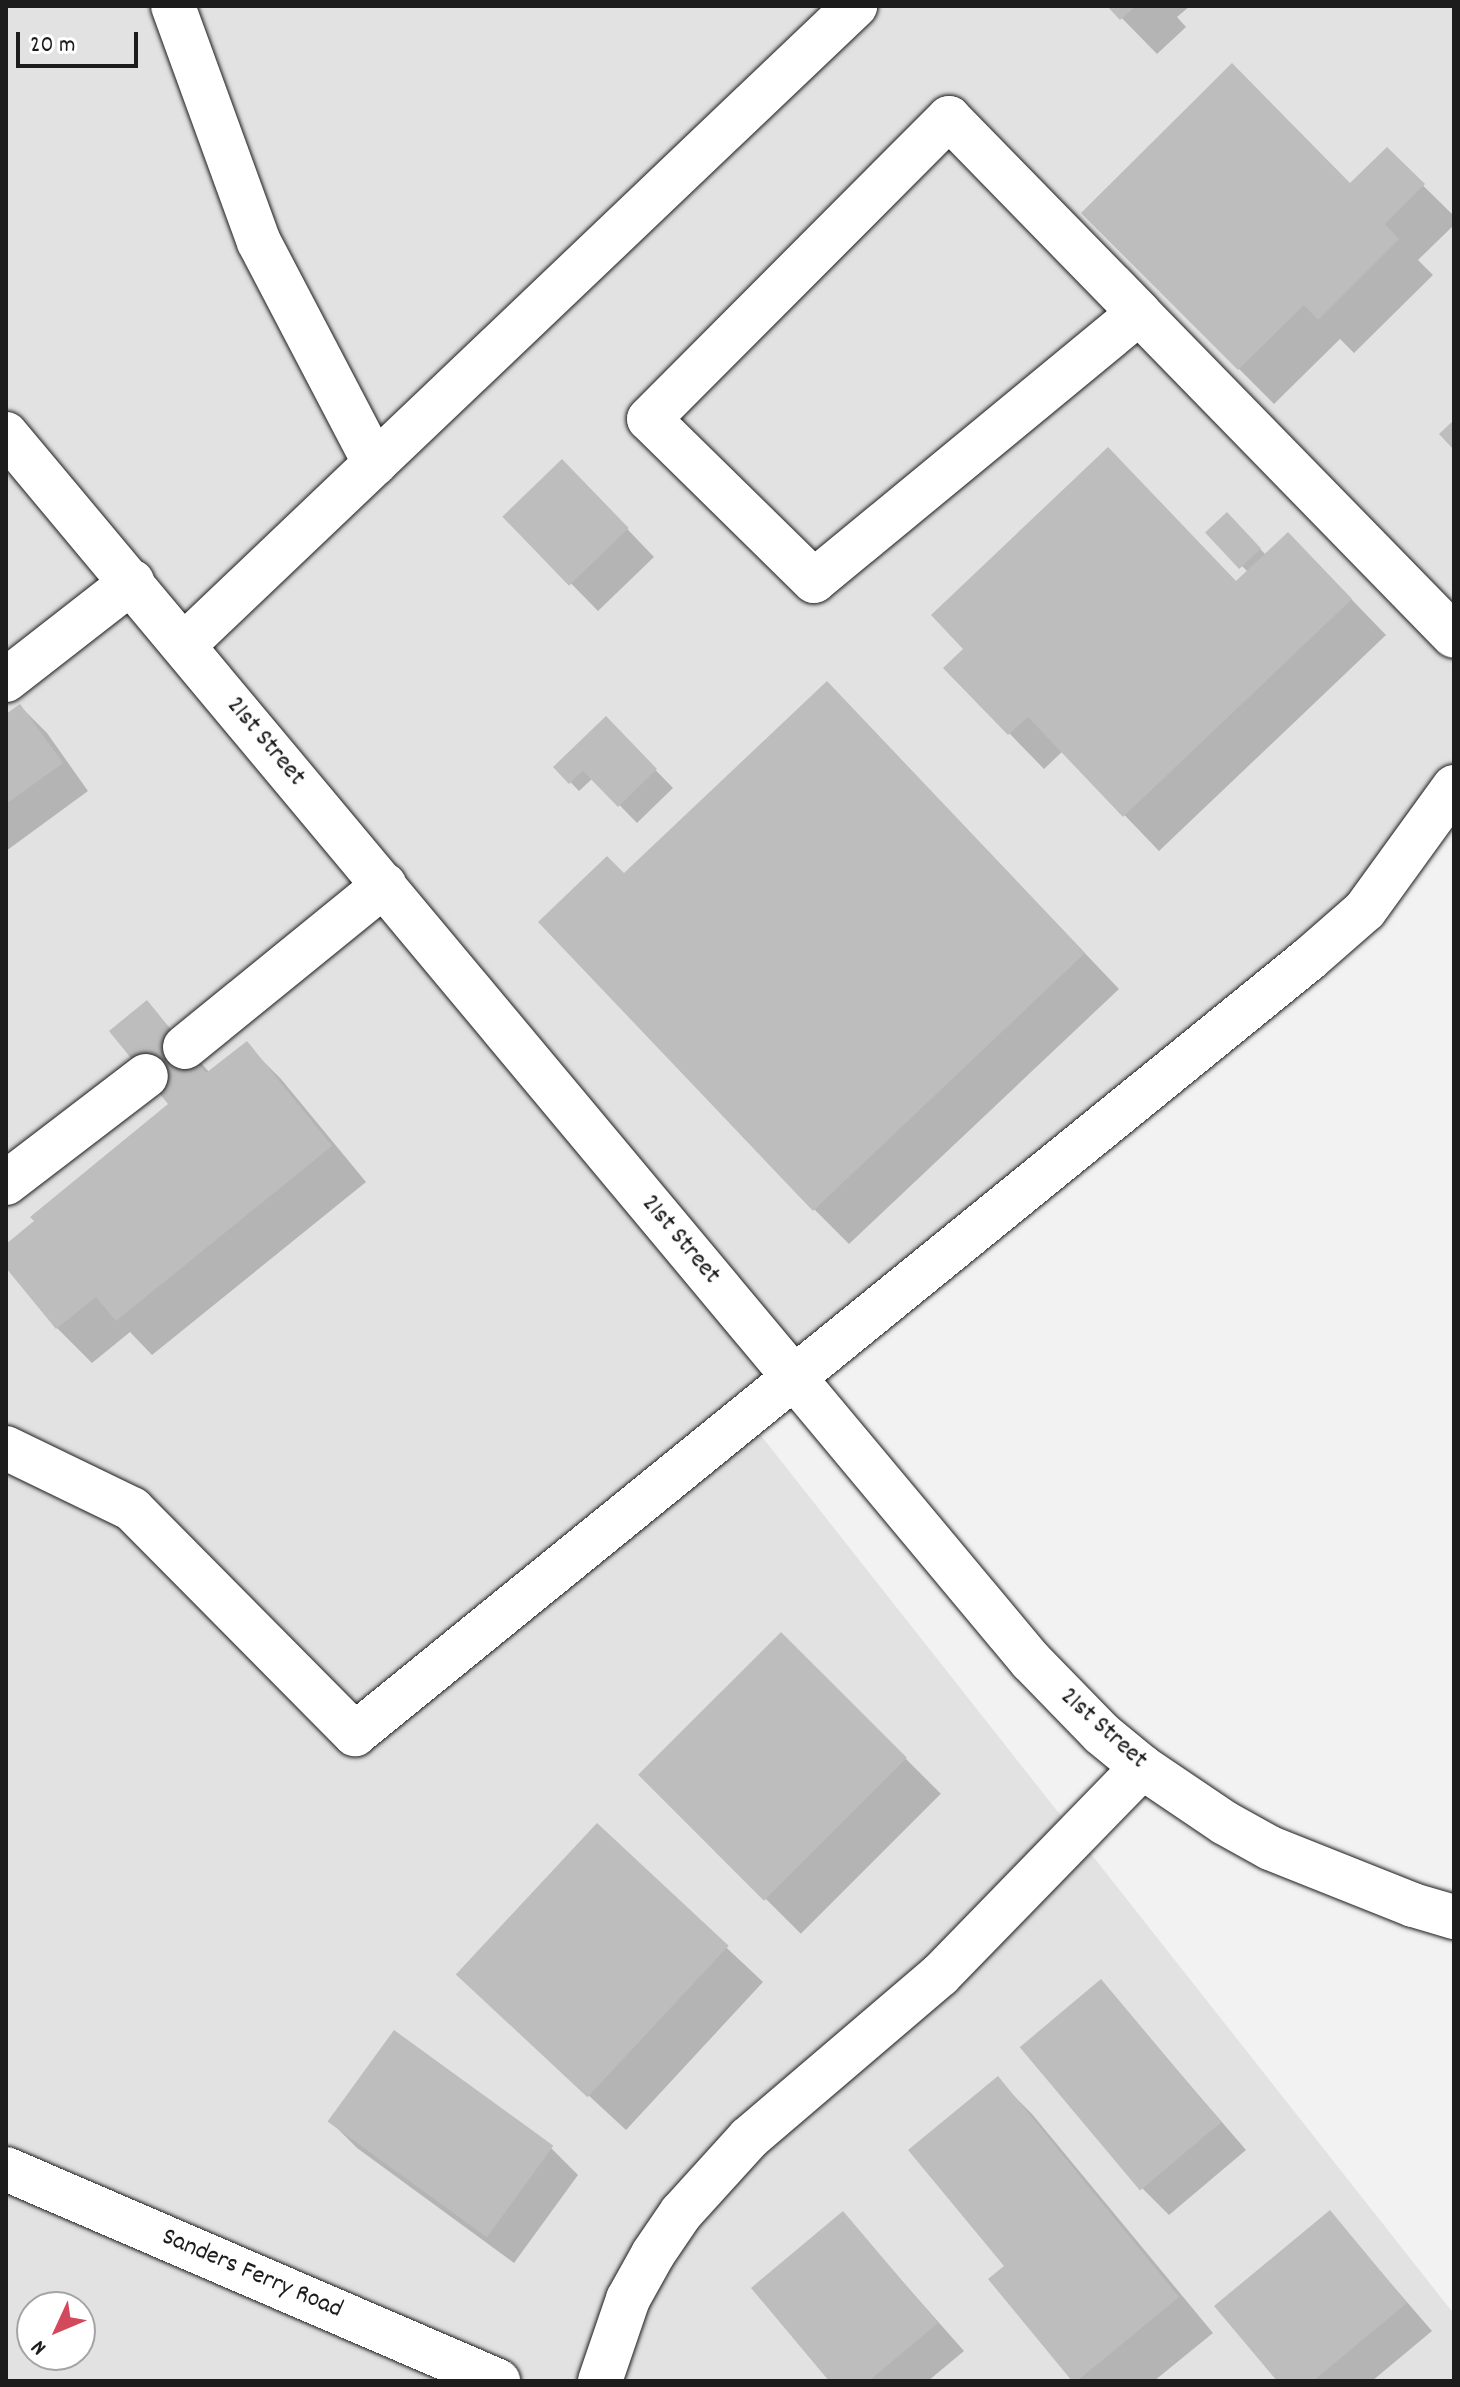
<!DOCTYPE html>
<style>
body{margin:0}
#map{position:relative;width:1460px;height:2387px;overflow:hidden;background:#f2f2f2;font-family:Dekko,sans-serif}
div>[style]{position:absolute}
.built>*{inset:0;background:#e2e2e2}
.shadow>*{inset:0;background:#0003;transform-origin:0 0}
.building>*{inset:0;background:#bdbdbd;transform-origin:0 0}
.roads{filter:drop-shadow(0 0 2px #1c1c1c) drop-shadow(0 0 2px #1c1c1c)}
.minor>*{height:44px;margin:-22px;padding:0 22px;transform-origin:22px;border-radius:22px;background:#fff}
span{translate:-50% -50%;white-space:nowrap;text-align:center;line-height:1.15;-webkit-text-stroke:7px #fff;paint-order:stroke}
.street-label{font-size:26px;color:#1c1c1c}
.frame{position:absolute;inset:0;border:8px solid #1c1c1c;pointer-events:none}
.north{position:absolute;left:16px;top:2291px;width:80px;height:80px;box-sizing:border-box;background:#fff;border:2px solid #a4a4a4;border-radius:50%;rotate:226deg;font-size:22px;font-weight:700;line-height:32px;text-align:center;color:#1c1c1c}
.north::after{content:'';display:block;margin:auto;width:28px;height:36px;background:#d1495b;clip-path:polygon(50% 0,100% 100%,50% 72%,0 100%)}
.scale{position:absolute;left:16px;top:32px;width:122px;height:36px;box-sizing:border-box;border:4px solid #1c1c1c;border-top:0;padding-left:10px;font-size:24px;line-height:28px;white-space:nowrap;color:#1c1c1c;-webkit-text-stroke:6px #fff;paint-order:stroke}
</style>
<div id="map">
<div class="built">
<div style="clip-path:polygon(evenodd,6px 6px,1454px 6px,1454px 810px,755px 1428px,1454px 2314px,1454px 2381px,6px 2381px,6px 6px,32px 2307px,80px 2307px,80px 2355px,32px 2355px,32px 2307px)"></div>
</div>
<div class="shadow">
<div style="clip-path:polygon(1110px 6px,1190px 6px,1177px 17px,1186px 27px,1157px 54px)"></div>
<div style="clip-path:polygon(1387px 150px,1454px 216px,1454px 225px,1418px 260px,1433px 275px,1354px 353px,1340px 339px,1274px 404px,1084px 213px,1350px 186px)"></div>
<div style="clip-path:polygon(589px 489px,654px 557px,598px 611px,506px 517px)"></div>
<div style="clip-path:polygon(1227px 515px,1266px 555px,1323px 570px,1386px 635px,1159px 851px,1063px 751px,1044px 769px,946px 668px,1237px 583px,1248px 572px,1209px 533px)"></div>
<div style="clip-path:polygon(20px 706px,47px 733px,88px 791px,6px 851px,6px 716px)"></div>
<div style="clip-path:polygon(606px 719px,673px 788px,637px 823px,593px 778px,579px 791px,556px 767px)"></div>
<div style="clip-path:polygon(862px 719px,1119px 989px,849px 1244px,814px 1209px)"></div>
<div style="clip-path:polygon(147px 1003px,210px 1073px,246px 1044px,281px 1079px,366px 1182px,152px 1355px,130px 1332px,92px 1363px,57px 1328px,6px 1265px,6px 1247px,171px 1105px)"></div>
<div style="left:781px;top:1634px;width:226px;height:198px;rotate:45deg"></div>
<div style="clip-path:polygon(597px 1826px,763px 1982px,626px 2130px,494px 2008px)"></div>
<div style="clip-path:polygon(1101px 1982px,1246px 2150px,1169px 2215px,1142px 2188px)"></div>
<div style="clip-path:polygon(997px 2079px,1032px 2114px,1213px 2333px,1154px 2381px,1074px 2381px,1006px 2266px)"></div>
<div style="clip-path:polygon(330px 2121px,551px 2148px,578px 2175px,514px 2263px,357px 2148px)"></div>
<div style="clip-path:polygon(1330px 2213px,1432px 2331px,1372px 2381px,1280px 2381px)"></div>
<div style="clip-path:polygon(843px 2214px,964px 2351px,928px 2381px,831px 2381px)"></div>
</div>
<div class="building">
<div style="clip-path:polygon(1107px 6px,1136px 6px,1120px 20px)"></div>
<div style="clip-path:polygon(1232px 63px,1350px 183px,1387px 147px,1425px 184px,1385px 224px,1399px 239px,1318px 320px,1304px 305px,1238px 370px,1081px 213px)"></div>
<div style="clip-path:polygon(1454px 420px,1454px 450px,1439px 434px)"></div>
<div style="clip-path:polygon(1108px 447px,1236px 581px,1288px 532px,1352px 599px,1123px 817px,1028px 717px,1008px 735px,943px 668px,963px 649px,931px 615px)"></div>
<div style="left:562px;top:459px;width:96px;height:83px;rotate:46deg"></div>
<div style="left:1227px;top:512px;width:50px;height:30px;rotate:47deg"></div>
<div style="clip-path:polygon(827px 681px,1085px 953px,813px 1211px,538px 922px,607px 856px,624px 873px)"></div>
<div style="clip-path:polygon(20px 704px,63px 763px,6px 804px,6px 714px)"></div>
<div style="clip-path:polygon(606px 716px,657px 769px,618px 807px,583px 771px,569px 784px,553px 767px)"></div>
<div style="clip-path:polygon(147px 1000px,206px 1073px,247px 1041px,332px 1146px,116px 1321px,96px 1297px,56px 1329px,6px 1268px,6px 1244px,34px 1221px,30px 1217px,168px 1104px,109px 1031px)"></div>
<div style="left:781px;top:1632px;width:178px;height:202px;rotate:45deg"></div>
<div style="left:597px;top:1823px;width:180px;height:207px;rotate:43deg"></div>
<div style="left:1101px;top:1979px;width:187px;height:106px;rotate:50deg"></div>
<div style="left:394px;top:2030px;width:197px;height:113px;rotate:36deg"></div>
<div style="clip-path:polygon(998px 2076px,1179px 2297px,1077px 2381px,1072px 2381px,988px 2279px,1004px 2266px,908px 2150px)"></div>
<div style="clip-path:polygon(1330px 2210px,1407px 2303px,1313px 2381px,1277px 2381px,1214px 2306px)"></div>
<div style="clip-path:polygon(843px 2211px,938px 2323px,869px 2381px,829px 2381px,751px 2288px)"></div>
</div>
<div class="roads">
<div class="minor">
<div style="left:173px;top:6px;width:251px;rotate:70deg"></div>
<div style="left:259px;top:242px;width:250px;rotate:62.4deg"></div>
<div style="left:1139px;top:313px;width:421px;rotate:140.5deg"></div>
<div style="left:814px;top:581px;width:231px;rotate:-135.5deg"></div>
<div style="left:649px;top:419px;width:425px;rotate:-45.1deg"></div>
<div style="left:949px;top:118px;width:272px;rotate:45.7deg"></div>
<div style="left:1139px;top:313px;width:451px;rotate:45.7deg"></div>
<div style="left:6px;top:434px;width:1599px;rotate:50.13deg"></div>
<div style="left:1031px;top:1661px;width:102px;rotate:45.8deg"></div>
<div style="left:1102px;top:1734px;width:52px;rotate:39.5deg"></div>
<div style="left:1142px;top:1767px;width:100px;rotate:34deg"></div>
<div style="left:1225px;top:1823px;width:51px;rotate:29.1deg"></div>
<div style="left:1270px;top:1848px;width:154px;rotate:21.7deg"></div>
<div style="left:1413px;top:1905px;width:43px;rotate:16.3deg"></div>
<div style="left:184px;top:645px;width:927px;rotate:-43.6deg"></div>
<div style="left:6px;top:680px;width:160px;rotate:-37.9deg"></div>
<div style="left:185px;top:1047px;width:257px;rotate:-39.1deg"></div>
<div style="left:6px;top:1183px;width:176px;rotate:-37.4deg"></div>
<div style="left:6px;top:1448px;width:140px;rotate:25.8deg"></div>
<div style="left:132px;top:1509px;width:317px;rotate:45.3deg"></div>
<div style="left:355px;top:1734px;width:1229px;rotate:-39.09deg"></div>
<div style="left:1309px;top:959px;width:74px;rotate:-41.2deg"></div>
<div style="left:1365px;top:910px;width:152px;rotate:-54.1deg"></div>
<div style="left:6px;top:2169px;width:536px;rotate:23.31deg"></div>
<div style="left:600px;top:2381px;width:87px;rotate:-71.1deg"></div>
<div style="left:628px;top:2299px;width:51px;rotate:-60.9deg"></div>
<div style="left:653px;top:2254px;width:50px;rotate:-55.7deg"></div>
<div style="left:681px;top:2213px;width:101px;rotate:-47.8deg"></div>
<div style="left:749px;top:2138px;width:251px;rotate:-40.5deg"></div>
<div style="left:940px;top:1975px;width:290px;rotate:-45.8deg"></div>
</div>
</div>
<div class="street-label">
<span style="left:265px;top:742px;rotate:50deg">21st Street</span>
<span style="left:680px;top:1240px;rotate:50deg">21st Street</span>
<span style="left:1103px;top:1729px;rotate:42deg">21st Street</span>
<span style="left:252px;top:2274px;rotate:23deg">Sanders Ferry Road</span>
</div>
<div class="frame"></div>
<div class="north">N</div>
<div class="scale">20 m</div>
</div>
